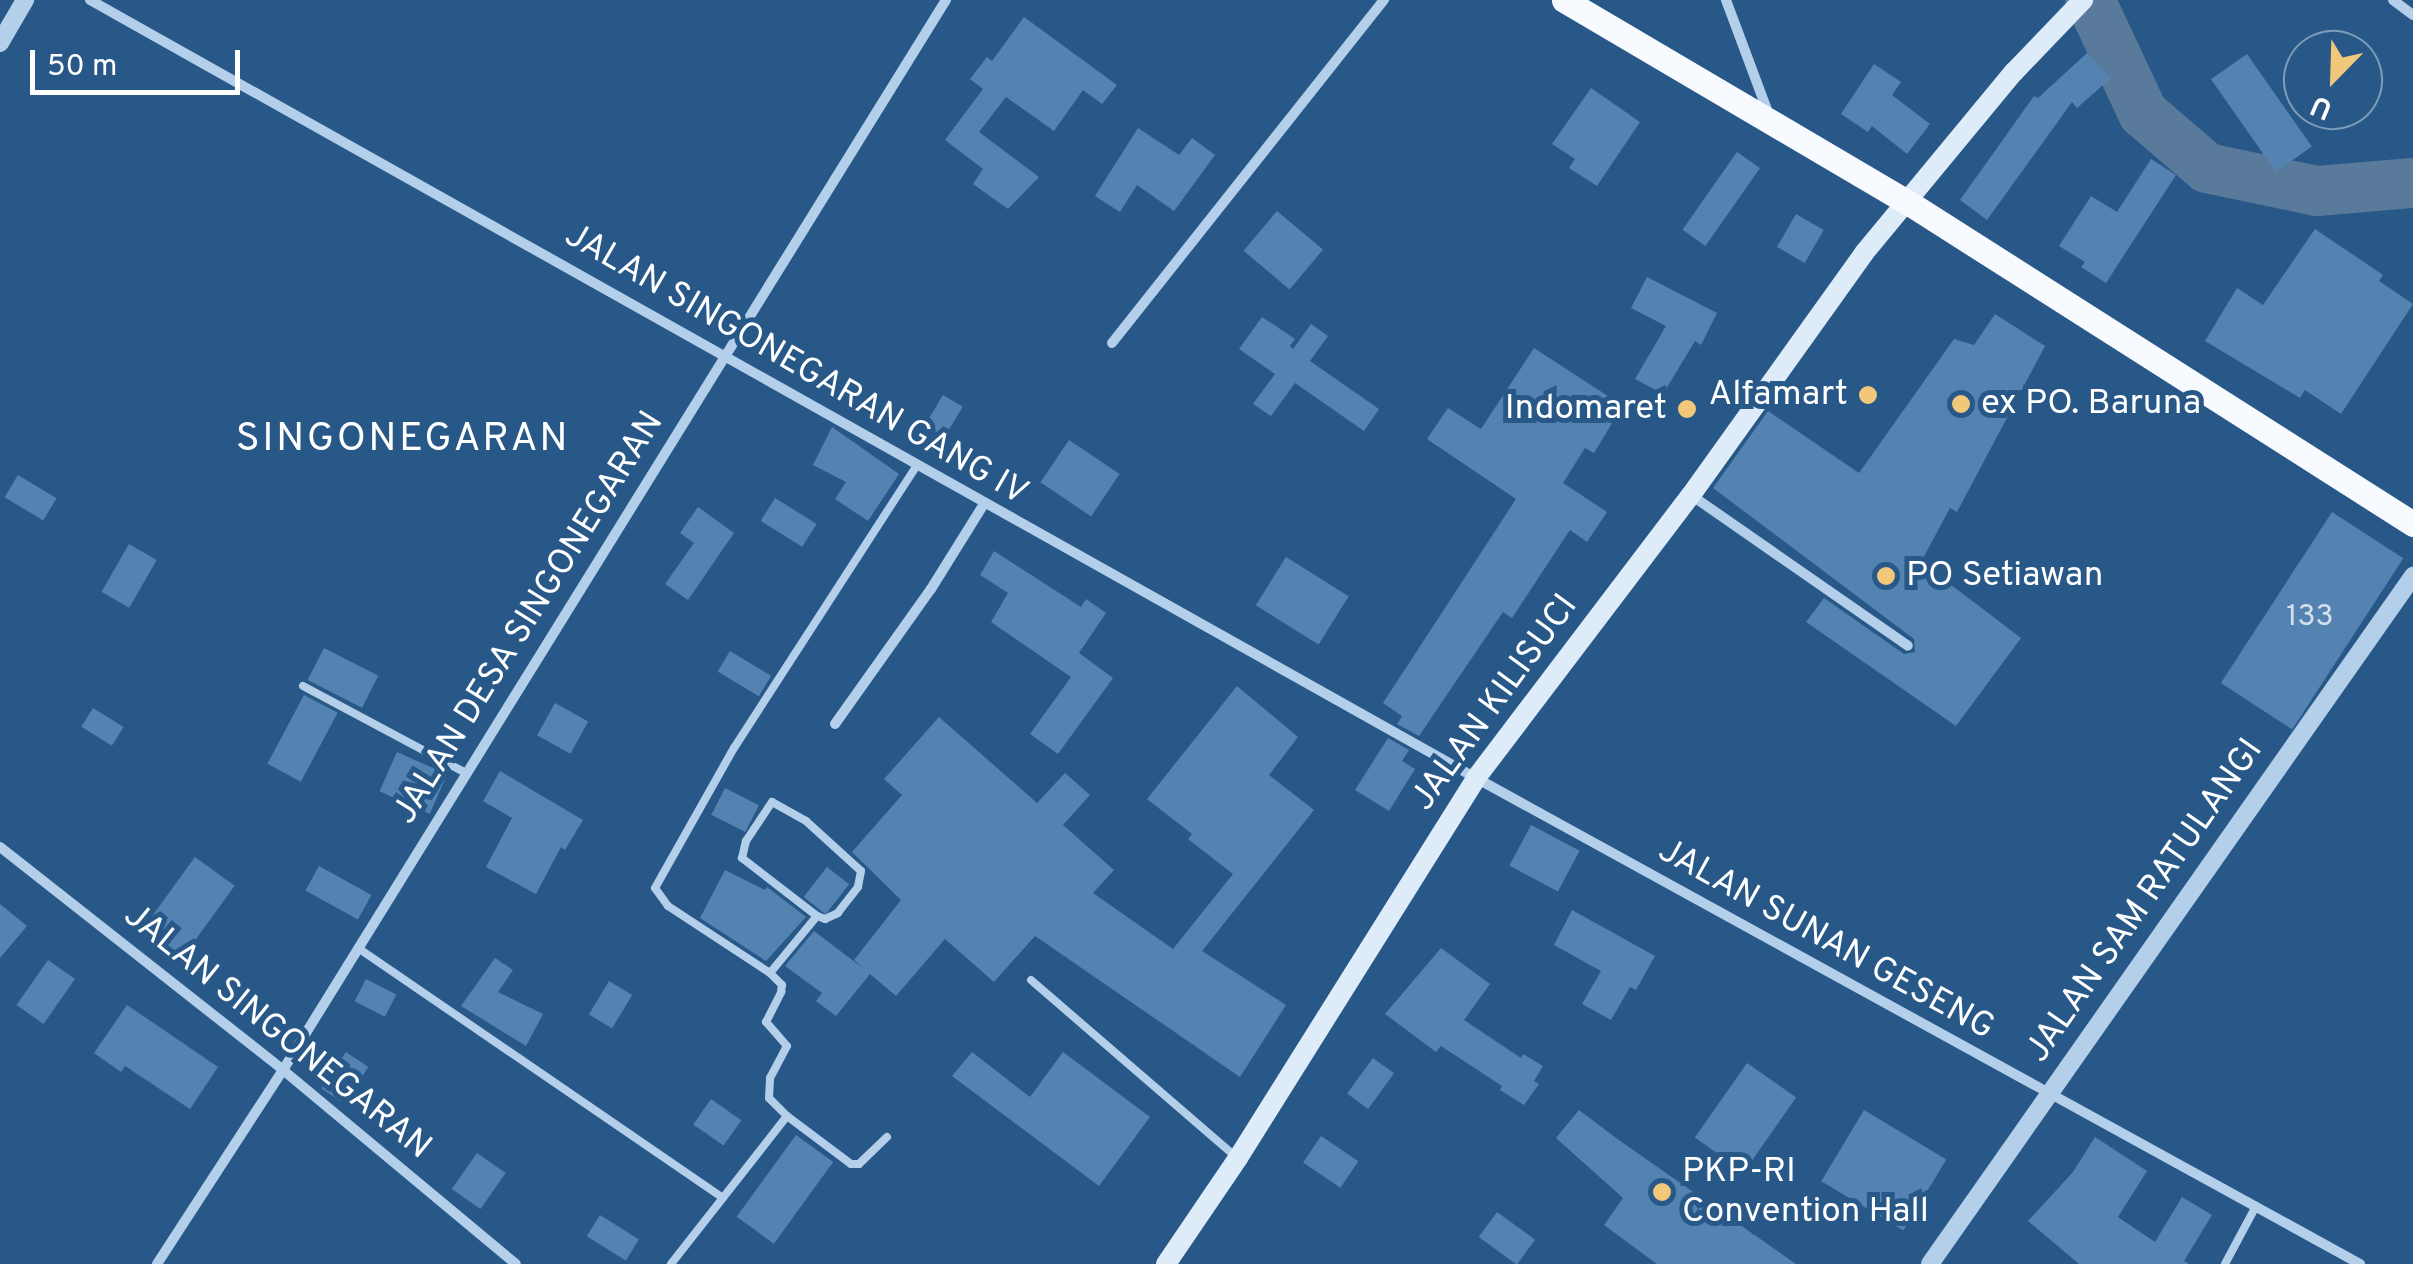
<!DOCTYPE html>
<style>
body{margin:0}
#map{position:relative;width:2413px;height:1264px;overflow:hidden;background:#285888;font-family:Overpass,sans-serif}
div>[style]{position:absolute}
.river>*{height:50px;margin:-25px;padding:0 25px;transform-origin:25px;border-radius:25px;background:#597a9b}
.building>*{inset:0;background:#5483b1;transform-origin:0 0}
.service>*{height:8px;margin:-4px;padding:0 4px;transform-origin:4px;border-radius:4px;background:#b4cfe9}
.minor>*{height:10px;margin:-5px;padding:0 5px;transform-origin:5px;border-radius:5px;background:#b4cfe9}
.tertiary>*{height:18px;margin:-9px;padding:0 9px;transform-origin:9px;border-radius:9px;background:#b4cfe9}
.secondary>*{height:20px;margin:-10px;padding:0 10px;transform-origin:10px;border-radius:10px;background:#deebf8}
.primary>*{height:25px;margin:-12.5px;padding:0 12.5px;transform-origin:12.5px;border-radius:12.5px;background:#f7fafe}
.dots>*{width:28px;height:28px;translate:-50% -50%;box-sizing:border-box;border:5px solid #285888;border-radius:50%}
span{translate:-50% -50%;white-space:nowrap;text-align:center;line-height:1.15;-webkit-text-stroke:10px #285888;paint-order:stroke}
.number-label{font-size:30px;color:#d4e0ec}
.number-label span{-webkit-text-stroke-width:0}
.street-label{font-size:35px;color:#fff}
.poi-label{font-size:35px;color:#fff}
.right{translate:-100% -50%;text-align:right}
.left{translate:0 -50%;text-align:left}
.quarter-label{font-size:40px;color:#fff;letter-spacing:2.5px}
.north{position:absolute;left:2283px;top:30px;width:100px;height:100px;box-sizing:border-box;background:#285888;border:2px solid #7e9bb8;border-radius:50%;rotate:203deg;font-size:28px;font-weight:700;line-height:40px;text-align:center;color:#fff}
.north::after{content:'';display:block;margin:auto;width:35px;height:45px;background:#f1c77a;clip-path:polygon(50% 0,100% 100%,50% 72%,0 100%)}
.scale{position:absolute;left:30px;top:50px;width:210px;height:45px;box-sizing:border-box;border:5px solid #fff;border-top:0;padding-left:12px;font-size:30px;line-height:35px;white-space:nowrap;color:#fff;-webkit-text-stroke:8px #285888;paint-order:stroke}
</style>
<div id="map">
<div class="river">
<div style="left:2090px;top:0;width:125px;rotate:64.9deg"></div>
<div style="left:2143px;top:113px;width:84px;rotate:40.7deg"></div>
<div style="left:2207px;top:168px;width:112px;rotate:11.8deg"></div>
<div style="left:2317px;top:191px;width:96px;rotate:-4.8deg"></div>
</div>
<div class="building">
<div style="clip-path:polygon(1024px 17px,1117px 85px,1102px 104px,1083px 90px,1054px 131px,1006px 97px,979px 132px,1039px 177px,1008px 209px,973px 184px,983px 169px,945px 140px,983px 89px,970px 79px,987px 57px,992px 61px)"></div>
<div style="clip-path:polygon(2087px 53px,2111px 78px,2077px 108px,2072px 102px,1987px 220px,1960px 200px,2034px 96px,2038px 98px)"></div>
<div style="left:2247px;top:54px;width:113px;height:44px;rotate:55deg"></div>
<div style="clip-path:polygon(1874px 64px,1901px 82px,1892px 95px,1930px 124px,1907px 154px,1872px 126px,1868px 132px,1841px 114px)"></div>
<div style="clip-path:polygon(1591px 88px,1640px 122px,1597px 186px,1569px 168px,1575px 159px,1552px 144px)"></div>
<div style="clip-path:polygon(1138px 128px,1179px 155px,1192px 138px,1215px 155px,1174px 211px,1137px 185px,1120px 212px,1095px 196px)"></div>
<div style="left:1737px;top:152px;width:28px;height:95px;rotate:35deg"></div>
<div style="clip-path:polygon(2151px 159px,2176px 175px,2106px 283px,2081px 267px,2085px 262px,2059px 246px,2091px 196px,2117px 212px)"></div>
<div style="left:1277px;top:211px;width:60px;height:52px;rotate:40deg"></div>
<div style="left:1796px;top:214px;width:32px;height:38px;rotate:30deg"></div>
<div style="clip-path:polygon(2315px 229px,2383px 275px,2379px 281px,2413px 304px,2341px 414px,2305px 390px,2300px 398px,2205px 341px,2237px 288px,2263px 305px)"></div>
<div style="clip-path:polygon(1647px 277px,1717px 313px,1701px 345px,1695px 341px,1663px 394px,1635px 379px,1666px 326px,1631px 308px)"></div>
<div style="clip-path:polygon(1995px 314px,2045px 346px,1957px 512px,1950px 508px,1921px 562px,2021px 638px,1956px 726px,1806px 622px,1824px 598px,1904px 654px,1915px 652px,1914px 639px,1713px 488px,1768px 411px,1859px 473px,1954px 339px,1974px 345px)"></div>
<div style="clip-path:polygon(1262px 317px,1295px 339px,1290px 346px,1293px 349px,1311px 324px,1328px 336px,1310px 361px,1379px 409px,1364px 431px,1295px 383px,1271px 416px,1253px 404px,1275px 374px,1239px 349px)"></div>
<div style="clip-path:polygon(1534px 348px,1614px 400px,1605px 415px,1614px 420px,1594px 453px,1585px 448px,1563px 483px,1607px 512px,1587px 542px,1570px 530px,1512px 618px,1503px 612px,1419px 736px,1397px 724px,1402px 716px,1383px 703px,1516px 499px,1427px 439px,1448px 408px,1481px 429px)"></div>
<div style="left:943px;top:395px;width:23px;height:36px;rotate:31deg"></div>
<div style="clip-path:polygon(832px 427px,899px 474px,868px 521px,835px 499px,846px 482px,813px 465px)"></div>
<div style="left:1069px;top:440px;width:61px;height:51px;rotate:34deg"></div>
<div style="left:18px;top:475px;width:45px;height:26px;rotate:31deg"></div>
<div style="left:775px;top:498px;width:49px;height:27px;rotate:32deg"></div>
<div style="clip-path:polygon(698px 507px,734px 533px,688px 600px,665px 584px,694px 543px,680px 533px)"></div>
<div style="left:2332px;top:512px;width:85px;height:204px;rotate:33deg"></div>
<div style="left:129px;top:544px;width:32px;height:55px;rotate:30deg"></div>
<div style="clip-path:polygon(994px 551px,1081px 607px,1086px 599px,1106px 613px,1079px 653px,1113px 678px,1058px 754px,1030px 734px,1071px 677px,991px 622px,1008px 593px,980px 575px)"></div>
<div style="left:1286px;top:557px;width:74px;height:57px;rotate:32deg"></div>
<div style="left:324px;top:648px;width:61px;height:36px;rotate:27deg"></div>
<div style="left:730px;top:651px;width:48px;height:24px;rotate:31deg"></div>
<div style="clip-path:polygon(1237px 686px,1298px 737px,1269px 775px,1314px 810px,1202px 951px,1286px 1005px,1240px 1077px,1035px 936px,994px 982px,945px 939px,896px 996px,870px 974px,836px 1016px,816px 1001px,822px 993px,785px 966px,814px 931px,864px 969px,854px 960px,901px 900px,852px 852px,902px 795px,884px 779px,939px 717px,1037px 803px,1065px 773px,1090px 795px,1063px 825px,1114px 870px,1093px 893px,1173px 949px,1233px 874px,1188px 839px,1192px 834px,1147px 799px)"></div>
<div style="left:304px;top:695px;width:38px;height:78px;rotate:28deg"></div>
<div style="left:555px;top:703px;width:38px;height:37px;rotate:29deg"></div>
<div style="left:93px;top:708px;width:36px;height:22px;rotate:32deg"></div>
<div style="clip-path:polygon(1388px 738px,1409px 750px,1402px 761px,1415px 769px,1389px 811px,1355px 790px)"></div>
<div style="left:397px;top:752px;width:55px;height:43px;rotate:24deg"></div>
<div style="clip-path:polygon(500px 771px,583px 820px,565px 850px,561px 847px,536px 894px,486px 867px,512px 818px,483px 801px)"></div>
<div style="left:725px;top:788px;width:38px;height:30px;rotate:27deg"></div>
<div style="left:1531px;top:825px;width:55px;height:46px;rotate:28deg"></div>
<div style="left:195px;top:857px;width:49px;height:92px;rotate:36deg"></div>
<div style="left:319px;top:866px;width:60px;height:28px;rotate:29deg"></div>
<div style="left:827px;top:867px;width:28px;height:38px;rotate:38deg"></div>
<div style="clip-path:polygon(725px 870px,765px 890px,767px 887px,806px 917px,766px 961px,700px 918px)"></div>
<div style="clip-path:polygon(0 904px,27px 926px,0 958px)"></div>
<div style="clip-path:polygon(1572px 910px,1655px 956px,1636px 990px,1630px 987px,1611px 1020px,1582px 1004px,1601px 971px,1554px 945px)"></div>
<div style="clip-path:polygon(1441px 948px,1490px 984px,1464px 1020px,1521px 1058px,1523px 1054px,1543px 1066px,1534px 1081px,1539px 1084px,1524px 1105px,1500px 1090px,1502px 1086px,1441px 1046px,1436px 1052px,1385px 1014px)"></div>
<div style="clip-path:polygon(495px 958px,513px 970px,498px 992px,543px 1014px,526px 1046px,461px 1006px)"></div>
<div style="left:48px;top:960px;width:33px;height:55px;rotate:35deg"></div>
<div style="left:366px;top:979px;width:34px;height:25px;rotate:27deg"></div>
<div style="left:609px;top:981px;width:27px;height:39px;rotate:31deg"></div>
<div style="clip-path:polygon(127px 1005px,218px 1067px,190px 1109px,125px 1066px,121px 1072px,94px 1053px)"></div>
<div style="left:346px;top:1052px;width:27px;height:44px;rotate:34deg"></div>
<div style="clip-path:polygon(972px 1052px,1030px 1097px,1063px 1052px,1150px 1117px,1099px 1186px,952px 1076px)"></div>
<div style="left:1373px;top:1058px;width:26px;height:44px;rotate:36deg"></div>
<div style="left:1747px;top:1063px;width:60px;height:91px;rotate:35deg"></div>
<div style="left:711px;top:1099px;width:37px;height:31px;rotate:35deg"></div>
<div style="clip-path:polygon(1579px 1110px,1616px 1138px,1796px 1264px,1657px 1264px,1604px 1225px,1623px 1198px,1556px 1138px)"></div>
<div style="left:1864px;top:1110px;width:96px;height:83px;rotate:31deg"></div>
<div style="left:796px;top:1135px;width:46px;height:101px;rotate:36deg"></div>
<div style="left:1321px;top:1136px;width:45px;height:32px;rotate:34deg"></div>
<div style="clip-path:polygon(2095px 1137px,2147px 1171px,2118px 1217px,2155px 1242px,2182px 1197px,2212px 1215px,2184px 1261px,2189px 1264px,2079px 1264px,2028px 1221px,2073px 1172px)"></div>
<div style="left:477px;top:1153px;width:35px;height:44px;rotate:35deg"></div>
<div style="left:1497px;top:1212px;width:47px;height:31px;rotate:36deg"></div>
<div style="left:600px;top:1215px;width:46px;height:25px;rotate:32deg"></div>
</div>
<div class="service">
<div style="left:303px;top:686px;width:185px;rotate:28.1deg"></div>
<div style="left:358px;top:948px;width:442px;rotate:34.4deg"></div>
<div style="left:770px;top:973px;width:122px;rotate:-146.7deg"></div>
<div style="left:668px;top:906px;width:22px;rotate:-126deg"></div>
<div style="left:655px;top:888px;width:161px;rotate:-60.6deg"></div>
<div style="left:734px;top:748px;width:337px;rotate:-57.1deg"></div>
<div style="left:1031px;top:980px;width:271px;rotate:40.8deg"></div>
<div style="left:787px;top:1116px;width:25px;rotate:-135deg"></div>
<div style="left:769px;top:1098px;width:20px;rotate:-87deg"></div>
<div style="left:770px;top:1078px;width:36px;rotate:-62deg"></div>
<div style="left:787px;top:1046px;width:32px;rotate:-131deg"></div>
<div style="left:766px;top:1022px;width:34px;rotate:-63deg"></div>
<div style="left:781px;top:992px;width:7px;rotate:-82deg"></div>
<div style="left:782px;top:985px;width:17px;rotate:-135deg"></div>
<div style="left:770px;top:973px;width:74px;rotate:-50.5deg"></div>
<div style="left:817px;top:916px;width:95px;rotate:-142.3deg"></div>
<div style="left:742px;top:858px;width:17px;rotate:-77deg"></div>
<div style="left:746px;top:841px;width:47px;rotate:-56.3deg"></div>
<div style="left:772px;top:802px;width:39px;rotate:29deg"></div>
<div style="left:806px;top:821px;width:74px;rotate:42.3deg"></div>
<div style="left:861px;top:871px;width:16px;rotate:101deg"></div>
<div style="left:858px;top:887px;width:33px;rotate:128deg"></div>
<div style="left:838px;top:913px;width:14px;rotate:155deg"></div>
<div style="left:825px;top:919px;width:9px;rotate:-159deg"></div>
<div style="left:671px;top:1264px;width:188px;rotate:-51.9deg"></div>
<div style="left:787px;top:1116px;width:80px;rotate:36.9deg"></div>
<div style="left:851px;top:1164px;width:8px"></div>
<div style="left:859px;top:1164px;width:39px;rotate:-44deg"></div>
<div style="left:2225px;top:1264px;width:66px;rotate:-61.9deg"></div>
</div>
<div class="minor">
<div style="left:90px;top:0;width:1589px;rotate:29.31deg"></div>
<div style="left:1476px;top:778px;width:1009px;rotate:28.8deg"></div>
<div style="left:1726px;top:0;width:123px;rotate:69.5deg"></div>
<div style="left:2393px;top:0;width:25px;rotate:37deg"></div>
<div style="left:1112px;top:343px;width:438px;rotate:-51.6deg"></div>
<div style="left:1691px;top:495px;width:264px;rotate:34.8deg"></div>
<div style="left:835px;top:724px;width:166px;rotate:-54.6deg"></div>
<div style="left:931px;top:589px;width:100px;rotate:-58.1deg"></div>
<div style="left:0;top:847px;width:360px;rotate:38.2deg"></div>
<div style="left:283px;top:1070px;width:303px;rotate:39.8deg"></div>
<div style="left:157px;top:1264px;width:231px;rotate:-57deg"></div>
<div style="left:283px;top:1070px;width:1259px;rotate:-58.22deg"></div>
</div>
<div class="tertiary">
<div style="left:0;top:43px;width:50px;rotate:-59.8deg"></div>
<div style="left:1930px;top:1264px;width:841px;rotate:-54.93deg"></div>
</div>
<div class="secondary">
<div style="left:1166px;top:1264px;width:128px;rotate:-55.8deg"></div>
<div style="left:1238px;top:1158px;width:448px;rotate:-57.9deg"></div>
<div style="left:1476px;top:778px;width:355px;rotate:-52.8deg"></div>
<div style="left:1691px;top:495px;width:297px;rotate:-54.4deg"></div>
<div style="left:1864px;top:253px;width:235px;rotate:-50.4deg"></div>
<div style="left:2014px;top:72px;width:100px;rotate:-46.2deg"></div>
</div>
<div class="primary">
<div style="left:1564px;top:0;width:400px;rotate:30.5deg"></div>
<div style="left:1909px;top:203px;width:598px;rotate:32.49deg"></div>
</div>
<div class="dots">
<div style="left:1868px;top:395px;background:#f1c77a"></div>
<div style="left:1961px;top:404px;background:#f1c77a"></div>
<div style="left:1687px;top:409px;background:#f1c77a"></div>
<div style="left:1886px;top:576px;background:#f1c77a"></div>
<div style="left:1662px;top:1192px;background:#f1c77a"></div>
</div>
<div class="number-label">
<span style="left:2310px;top:618px">133</span>
</div>
<div class="street-label">
<span style="left:796px;top:365px;rotate:30deg">JALAN SINGONEGARAN GANG IV</span>
<span style="left:529px;top:618px;rotate:-58deg">JALAN DESA SINGONEGARAN</span>
<span style="left:1495px;top:703px;rotate:-54deg">JALAN KILISUCI</span>
<span style="left:2145px;top:901px;rotate:-55deg">JALAN SAM RATULANGI</span>
<span style="left:1826px;top:940px;rotate:29deg">JALAN SUNAN GESENG</span>
<span style="left:277px;top:1032px;rotate:39deg">JALAN SINGONEGARAN</span>
</div>
<div class="poi-label">
<span class="right" style="left:1848px;top:395px">Alfamart</span>
<span class="left" style="left:1981px;top:404px">ex PO. Baruna</span>
<span class="right" style="left:1667px;top:409px">Indomaret</span>
<span class="left" style="left:1906px;top:576px">PO Setiawan</span>
<span class="left" style="left:1682px;top:1192px">PKP-RI<br>Convention Hall</span>
</div>
<div class="quarter-label">
<span style="left:403px;top:440px">SINGONEGARAN</span>
</div>
<div class="north">U</div>
<div class="scale">50 m</div>
</div>
